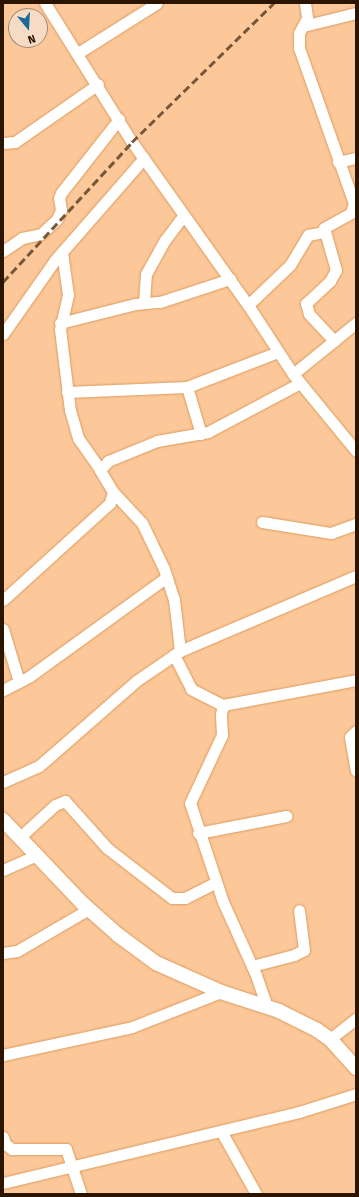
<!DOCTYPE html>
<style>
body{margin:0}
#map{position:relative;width:359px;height:1197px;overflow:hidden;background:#fdc899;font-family:"Fira Sans",sans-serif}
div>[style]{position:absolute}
.roads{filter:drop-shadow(0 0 1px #db9c60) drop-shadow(0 0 1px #db9c60)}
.minor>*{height:11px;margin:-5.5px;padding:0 5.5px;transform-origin:5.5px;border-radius:5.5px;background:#fff}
.tertiary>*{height:14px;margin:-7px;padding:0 7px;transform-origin:7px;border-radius:7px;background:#fff}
.rail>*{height:3px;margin-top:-1.5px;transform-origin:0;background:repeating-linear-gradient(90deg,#785638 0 8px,transparent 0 12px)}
span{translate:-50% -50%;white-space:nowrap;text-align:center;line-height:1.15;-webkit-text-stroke:3.5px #f6dcc4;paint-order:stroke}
.frame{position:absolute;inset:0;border:4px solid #2b1400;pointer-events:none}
.north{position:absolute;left:8px;top:8px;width:40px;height:40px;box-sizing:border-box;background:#f6dcc4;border:1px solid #a58c76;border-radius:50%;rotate:162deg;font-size:11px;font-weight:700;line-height:16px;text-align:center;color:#2b1400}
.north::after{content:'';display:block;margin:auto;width:14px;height:18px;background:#1d689b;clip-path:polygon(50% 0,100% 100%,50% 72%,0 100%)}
</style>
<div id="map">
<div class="roads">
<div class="minor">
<div style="left:45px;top:3px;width:164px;rotate:58deg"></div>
<div style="left:132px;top:142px;width:200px;rotate:54.6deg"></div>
<div style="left:248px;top:305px;width:82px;rotate:56.9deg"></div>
<div style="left:293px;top:374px;width:99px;rotate:50.7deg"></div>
<div style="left:305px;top:3px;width:15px;rotate:82deg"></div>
<div style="left:307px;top:18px;width:17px;rotate:118deg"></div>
<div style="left:299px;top:33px;width:15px;rotate:90deg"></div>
<div style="left:299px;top:48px;width:164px;rotate:70.5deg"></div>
<div style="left:354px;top:203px;width:10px;rotate:107deg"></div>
<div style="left:351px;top:213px;width:31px;rotate:151deg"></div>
<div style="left:324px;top:228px;width:44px;rotate:74.1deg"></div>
<div style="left:336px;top:270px;width:13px;rotate:119deg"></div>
<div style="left:330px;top:281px;width:33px;rotate:137deg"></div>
<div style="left:306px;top:303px;width:11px;rotate:75deg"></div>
<div style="left:309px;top:314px;width:37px;rotate:47deg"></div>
<div style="left:303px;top:26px;width:55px;rotate:-13.8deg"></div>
<div style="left:78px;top:53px;width:93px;rotate:-32.3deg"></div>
<div style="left:3px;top:143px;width:12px;rotate:-5deg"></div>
<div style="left:15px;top:142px;width:101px;rotate:-34.9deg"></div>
<div style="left:338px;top:162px;width:18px;rotate:-13deg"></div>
<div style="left:3px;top:251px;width:23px;rotate:-34deg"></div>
<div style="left:22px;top:238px;width:19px;rotate:-12deg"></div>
<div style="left:41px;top:234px;width:22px;rotate:-43deg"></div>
<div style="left:57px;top:219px;width:10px;rotate:-66deg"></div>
<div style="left:61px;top:210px;width:12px;rotate:-99deg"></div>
<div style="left:59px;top:198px;width:5px;rotate:-68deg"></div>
<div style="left:61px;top:193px;width:94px;rotate:-51.9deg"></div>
<div style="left:62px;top:252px;width:43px;rotate:82.1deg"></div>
<div style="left:68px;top:295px;width:35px;rotate:103deg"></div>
<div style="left:60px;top:329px;width:82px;rotate:83deg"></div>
<div style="left:70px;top:410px;width:29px;rotate:74deg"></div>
<div style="left:78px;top:438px;width:39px;rotate:55deg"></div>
<div style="left:144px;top:302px;width:28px;rotate:-86deg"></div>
<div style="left:146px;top:274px;width:39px;rotate:-61deg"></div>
<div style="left:165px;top:240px;width:31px;rotate:-53deg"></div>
<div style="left:248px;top:305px;width:58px;rotate:-43.6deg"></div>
<div style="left:290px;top:265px;width:35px;rotate:-59deg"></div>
<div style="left:308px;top:235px;width:15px;rotate:-11deg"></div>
<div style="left:60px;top:323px;width:77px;rotate:-14.2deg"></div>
<div style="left:135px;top:304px;width:25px;rotate:-5deg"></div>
<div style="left:160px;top:302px;width:74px;rotate:-18.2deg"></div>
<div style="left:3px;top:334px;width:90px;rotate:-54.9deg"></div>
<div style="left:55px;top:260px;width:135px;rotate:-48.9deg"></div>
<div style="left:293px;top:374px;width:81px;rotate:-39deg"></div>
<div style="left:187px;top:387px;width:49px;rotate:73.4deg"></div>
<div style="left:67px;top:392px;width:120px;rotate:-2.4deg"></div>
<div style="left:187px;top:387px;width:97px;rotate:-21deg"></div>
<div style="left:113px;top:492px;width:42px;rotate:46.9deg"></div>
<div style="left:142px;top:523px;width:51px;rotate:64.4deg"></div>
<div style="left:164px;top:569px;width:32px;rotate:72deg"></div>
<div style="left:174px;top:599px;width:52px;rotate:83.4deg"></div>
<div style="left:262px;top:522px;width:70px;rotate:9.1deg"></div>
<div style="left:331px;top:533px;width:27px;rotate:-20deg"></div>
<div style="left:3px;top:600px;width:144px;rotate:-42.2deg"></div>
<div style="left:110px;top:503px;width:11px;rotate:-75deg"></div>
<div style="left:113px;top:492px;width:26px;rotate:-121deg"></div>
<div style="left:100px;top:470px;width:12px;rotate:-48deg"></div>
<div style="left:108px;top:461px;width:53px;rotate:-22.2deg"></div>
<div style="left:157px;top:441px;width:52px;rotate:-10deg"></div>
<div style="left:208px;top:432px;width:104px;rotate:-28deg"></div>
<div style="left:3px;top:629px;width:55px;rotate:73.2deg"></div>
<div style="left:174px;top:655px;width:38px;rotate:63deg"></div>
<div style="left:191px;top:689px;width:36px;rotate:27deg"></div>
<div style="left:3px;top:690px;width:30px;rotate:-27deg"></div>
<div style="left:30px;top:676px;width:169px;rotate:-35.9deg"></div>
<div style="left:356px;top:731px;width:8px;rotate:135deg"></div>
<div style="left:350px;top:737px;width:34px;rotate:80deg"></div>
<div style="left:3px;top:782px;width:39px;rotate:-24deg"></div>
<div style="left:39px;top:766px;width:129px;rotate:-41.2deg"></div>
<div style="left:136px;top:681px;width:53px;rotate:-34.3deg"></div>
<div style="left:180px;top:651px;width:191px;rotate:-23.1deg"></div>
<div style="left:198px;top:833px;width:90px;rotate:-10.9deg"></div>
<div style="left:20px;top:837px;width:47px;rotate:-42.4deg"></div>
<div style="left:55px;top:805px;width:11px;rotate:-22deg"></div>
<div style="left:65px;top:801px;width:63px;rotate:48.2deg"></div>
<div style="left:107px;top:848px;width:82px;rotate:37.6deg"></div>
<div style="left:172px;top:898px;width:13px"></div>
<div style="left:185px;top:898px;width:35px;rotate:-27deg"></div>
<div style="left:3px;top:870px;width:37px;rotate:-24deg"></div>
<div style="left:3px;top:953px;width:14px;rotate:-8deg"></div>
<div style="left:17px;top:951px;width:83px;rotate:-30.3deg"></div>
<div style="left:252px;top:966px;width:43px;rotate:-14.7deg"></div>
<div style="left:294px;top:955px;width:11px;rotate:-27deg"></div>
<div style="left:304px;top:950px;width:40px;rotate:-97.1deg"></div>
<div style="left:267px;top:1007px;width:34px;rotate:-109deg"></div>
<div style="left:256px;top:975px;width:80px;rotate:-114.3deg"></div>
<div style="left:223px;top:902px;width:104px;rotate:-108.4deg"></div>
<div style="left:190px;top:803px;width:75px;rotate:-64.8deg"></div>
<div style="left:222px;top:735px;width:21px;rotate:-93deg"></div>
<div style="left:221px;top:714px;width:9px;rotate:-77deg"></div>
<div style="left:223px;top:705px;width:135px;rotate:-10.6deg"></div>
<div style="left:330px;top:1039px;width:33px;rotate:-38deg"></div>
<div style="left:3px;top:1055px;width:132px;rotate:-12.2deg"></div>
<div style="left:132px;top:1027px;width:96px;rotate:-21.5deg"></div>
<div style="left:221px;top:1131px;width:72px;rotate:60.9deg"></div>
<div style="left:3px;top:1137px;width:7px;rotate:74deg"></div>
<div style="left:5px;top:1144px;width:9px;rotate:36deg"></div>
<div style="left:12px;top:1149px;width:54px"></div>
<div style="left:66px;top:1149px;width:47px;rotate:71.6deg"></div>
<div style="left:3px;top:1183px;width:304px;rotate:-13.5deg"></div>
<div style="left:299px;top:1112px;width:60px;rotate:-17.5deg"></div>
</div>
<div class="tertiary">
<div style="left:3px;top:820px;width:115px;rotate:46.4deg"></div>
<div style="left:82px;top:903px;width:48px;rotate:41.6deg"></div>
<div style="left:118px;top:935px;width:47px;rotate:36.4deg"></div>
<div style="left:156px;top:963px;width:71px;rotate:24deg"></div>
<div style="left:221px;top:992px;width:61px;rotate:18.1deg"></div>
<div style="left:279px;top:1011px;width:42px;rotate:26.6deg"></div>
<div style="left:317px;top:1030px;width:16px;rotate:35deg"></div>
<div style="left:330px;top:1039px;width:39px;rotate:48deg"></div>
</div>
</div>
<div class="rail">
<div style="left:3px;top:282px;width:190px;rotate:-47.3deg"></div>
<div style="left:132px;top:142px;width:199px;rotate:-44.4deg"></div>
</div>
<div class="frame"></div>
<div class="north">N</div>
</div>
